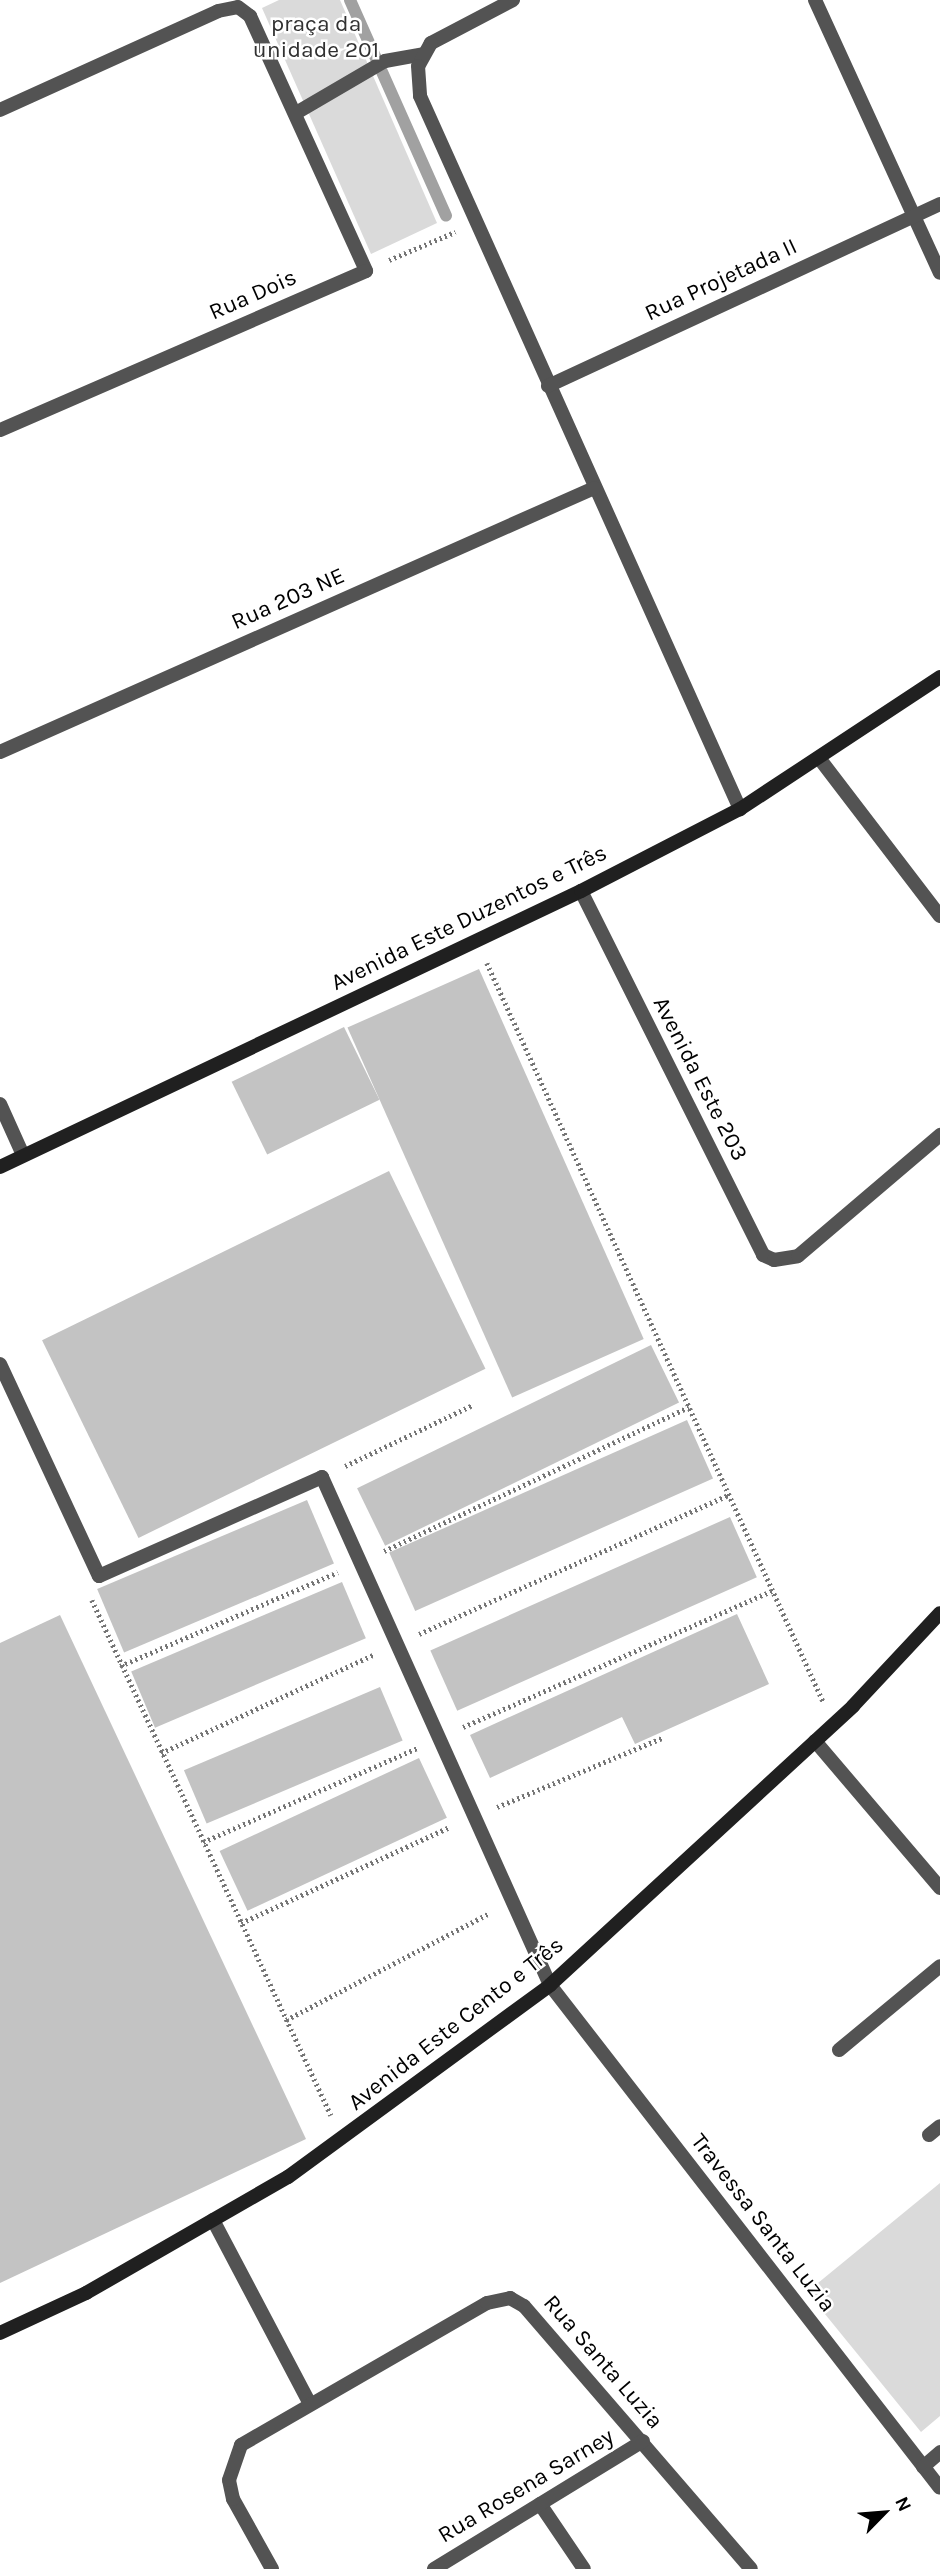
<!DOCTYPE html>
<meta charset="utf-8">
<style>
body{margin:0}
#map{position:relative;width:940px;height:2569px;overflow:hidden;background:#fff;font-family:Karla,sans-serif}
div>[style]{position:absolute}
.green>*{inset:0;background:#dadada}
.stream>*{height:12px;margin:-6px;padding:0 6px;transform-origin:6px;border-radius:6px;background:#a1a1a1}
.building>*{inset:0;background:#c3c3c3;transform-origin:0 0}
.path>*{height:4.5px;margin-top:-2.25px;transform-origin:0;background:repeating-linear-gradient(90deg,#757575 0 2px,transparent 0 5.5px)}
.lane>*{height:14px;margin:-7px;padding:0 7px;transform-origin:7px;border-radius:7px;background:#535353}
.street>*{height:14px;margin:-7px;padding:0 7px;transform-origin:7px;border-radius:7px;background:#535353}
.secondary>*{height:14px;margin:-7px;padding:0 7px;transform-origin:7px;border-radius:7px;background:#202020}
span{translate:-50% -50%;white-space:nowrap;text-align:center;line-height:1.15;-webkit-text-stroke:5px #fff;paint-order:stroke}
.park-label{font-size:23px;color:#313131}
.street-label{font-size:23px;color:#000}
.north{position:absolute;left:849px;top:2478px;width:70px;height:70px;-webkit-text-stroke:5px #fff;paint-order:stroke;rotate:65deg;font-size:19px;font-weight:700;line-height:28px;text-align:center;color:#000}
.north::after{content:'';display:block;margin:auto;width:24px;height:32px;background:#000;clip-path:polygon(50% 0,100% 100%,50% 72%,0 100%)}
</style>
<div id="map">
<div class="green">
<div style="clip-path:polygon(279px 0,340px 0,437px 223px,371px 254px,262px 8px)"></div>
<div style="clip-path:polygon(940px 2183px,940px 2416px,921px 2432px,807px 2292px)"></div>
</div>
<div class="stream">
<div style="left:350px;top:0;width:236px;rotate:66deg"></div>
</div>
<div class="building">
<div style="left:479px;top:969px;width:405px;height:144px;rotate:66deg"></div>
<div style="left:344px;top:1027px;width:81px;height:125px;rotate:64deg"></div>
<div style="left:389px;top:1171px;width:220px;height:386px;rotate:64deg"></div>
<div style="left:651px;top:1345px;width:64px;height:327px;rotate:64deg"></div>
<div style="left:687px;top:1420px;width:64px;height:326px;rotate:66deg"></div>
<div style="left:307px;top:1500px;width:69px;height:228px;rotate:67deg"></div>
<div style="left:730px;top:1517px;width:66px;height:328px;rotate:66deg"></div>
<div style="left:342px;top:1582px;width:61px;height:229px;rotate:67deg"></div>
<div style="clip-path:polygon(737px 1614px,769px 1684px,635px 1744px,622px 1717px,490px 1778px,470px 1735px)"></div>
<div style="clip-path:polygon(60px 1615px,306px 2139px,0 2283px,0 1643px)"></div>
<div style="left:380px;top:1687px;width:58px;height:213px;rotate:67deg"></div>
<div style="left:419px;top:1758px;width:66px;height:220px;rotate:65deg"></div>
</div>
<div class="path">
<div style="left:389px;top:260px;width:72px;rotate:-23deg"></div>
<div style="left:487px;top:963px;width:811px;rotate:65.52deg"></div>
<div style="left:345px;top:1466px;width:142px;rotate:-25.5deg"></div>
<div style="left:384px;top:1551px;width:337px;rotate:-25.3deg"></div>
<div style="left:92px;top:1600px;width:568px;rotate:65.11deg"></div>
<div style="left:419px;top:1634px;width:340px;rotate:-24.2deg"></div>
<div style="left:120px;top:1666px;width:237px;rotate:-23.3deg"></div>
<div style="left:463px;top:1727px;width:339px;rotate:-23.8deg"></div>
<div style="left:161px;top:1753px;width:234px;rotate:-24.8deg"></div>
<div style="left:497px;top:1807px;width:181px;rotate:-22.7deg"></div>
<div style="left:203px;top:1842px;width:234px;rotate:-23.7deg"></div>
<div style="left:241px;top:1923px;width:230px;rotate:-24.7deg"></div>
<div style="left:286px;top:2020px;width:230px;rotate:-27.7deg"></div>
</div>
<div class="lane">
<div style="left:296px;top:113px;width:103px;rotate:-30.3deg"></div>
<div style="left:385px;top:61px;width:39px;rotate:-10deg"></div>
<div style="left:819px;top:758px;width:199px;rotate:52.6deg"></div>
<div style="left:815px;top:1741px;width:193px;rotate:49.6deg"></div>
<div style="left:839px;top:2050px;width:131px;rotate:-39.7deg"></div>
<div style="left:929px;top:2135px;width:14px;rotate:-39deg"></div>
<div style="left:213px;top:2220px;width:208px;rotate:62.2deg"></div>
</div>
<div class="street">
<div style="left:513px;top:0;width:93px;rotate:152.3deg"></div>
<div style="left:431px;top:43px;width:26px;rotate:119deg"></div>
<div style="left:418px;top:66px;width:30px;rotate:86deg"></div>
<div style="left:420px;top:96px;width:782px;rotate:65.83deg"></div>
<div style="left:815px;top:0;width:300px;rotate:65.4deg"></div>
<div style="left:0;top:110px;width:239px;rotate:-24.4deg"></div>
<div style="left:218px;top:11px;width:20px;rotate:-11deg"></div>
<div style="left:238px;top:7px;width:15px;rotate:37deg"></div>
<div style="left:250px;top:16px;width:280px;rotate:65.5deg"></div>
<div style="left:366px;top:271px;width:399px;rotate:156.5deg"></div>
<div style="left:548px;top:386px;width:432px;rotate:-24.9deg"></div>
<div style="left:0;top:752px;width:650px;rotate:-23.96deg"></div>
<div style="left:581px;top:891px;width:407px;rotate:63.4deg"></div>
<div style="left:763px;top:1255px;width:12px;rotate:24deg"></div>
<div style="left:774px;top:1260px;width:24px;rotate:-9deg"></div>
<div style="left:798px;top:1256px;width:187px;rotate:-40.4deg"></div>
<div style="left:0;top:1104px;width:56px;rotate:65.7deg"></div>
<div style="left:0;top:1364px;width:234px;rotate:65deg"></div>
<div style="left:99px;top:1576px;width:244px;rotate:-23.9deg"></div>
<div style="left:322px;top:1477px;width:557px;rotate:65.83deg"></div>
<div style="left:550px;top:1985px;width:636px;rotate:52.21deg"></div>
<div style="left:923px;top:2467px;width:23px;rotate:-41deg"></div>
<div style="left:540px;top:2504px;width:78px;rotate:55.9deg"></div>
<div style="left:272px;top:2569px;width:80px;rotate:-119.1deg"></div>
<div style="left:233px;top:2499px;width:19px;rotate:-102deg"></div>
<div style="left:229px;top:2480px;width:37px;rotate:-71deg"></div>
<div style="left:241px;top:2445px;width:284px;rotate:-30deg"></div>
<div style="left:487px;top:2303px;width:24px;rotate:-12deg"></div>
<div style="left:510px;top:2298px;width:16px;rotate:30deg"></div>
<div style="left:524px;top:2306px;width:347px;rotate:49.2deg"></div>
<div style="left:434px;top:2569px;width:245px;rotate:-31.5deg"></div>
</div>
<div class="secondary">
<div style="left:0;top:1167px;width:643px;rotate:-25.41deg"></div>
<div style="left:581px;top:891px;width:179px;rotate:-27.3deg"></div>
<div style="left:740px;top:809px;width:240px;rotate:-33.4deg"></div>
<div style="left:0;top:2333px;width:95px;rotate:-24.9deg"></div>
<div style="left:86px;top:2293px;width:233px;rotate:-29.9deg"></div>
<div style="left:288px;top:2177px;width:325px;rotate:-36.2deg"></div>
<div style="left:550px;top:1985px;width:412px;rotate:-42.6deg"></div>
<div style="left:853px;top:1706px;width:127px;rotate:-46.9deg"></div>
</div>
<div class="park-label">
<span style="left:316px;top:37px">praça da<br>unidade 201</span>
</div>
<div class="street-label">
<span style="left:721px;top:280px;rotate:-25deg">Rua Projetada II</span>
<span style="left:253px;top:295px;rotate:-24deg">Rua Dois</span>
<span style="left:288px;top:599px;rotate:-24deg">Rua 203 NE</span>
<span style="left:469px;top:918px;rotate:-26deg">Avenida Este Duzentos e Três</span>
<span style="left:700px;top:1079px;rotate:63deg">Avenida Este 203</span>
<span style="left:456px;top:2024px;rotate:-38deg">Avenida Este Cento e Três</span>
<span style="left:763px;top:2223px;rotate:52deg">Travessa Santa Luzia</span>
<span style="left:603px;top:2362px;rotate:49deg">Rua Santa Luzia</span>
<span style="left:526px;top:2486px;rotate:-31deg">Rua Rosena Sarney</span>
</div>
<div class="north">N</div>
</div>
